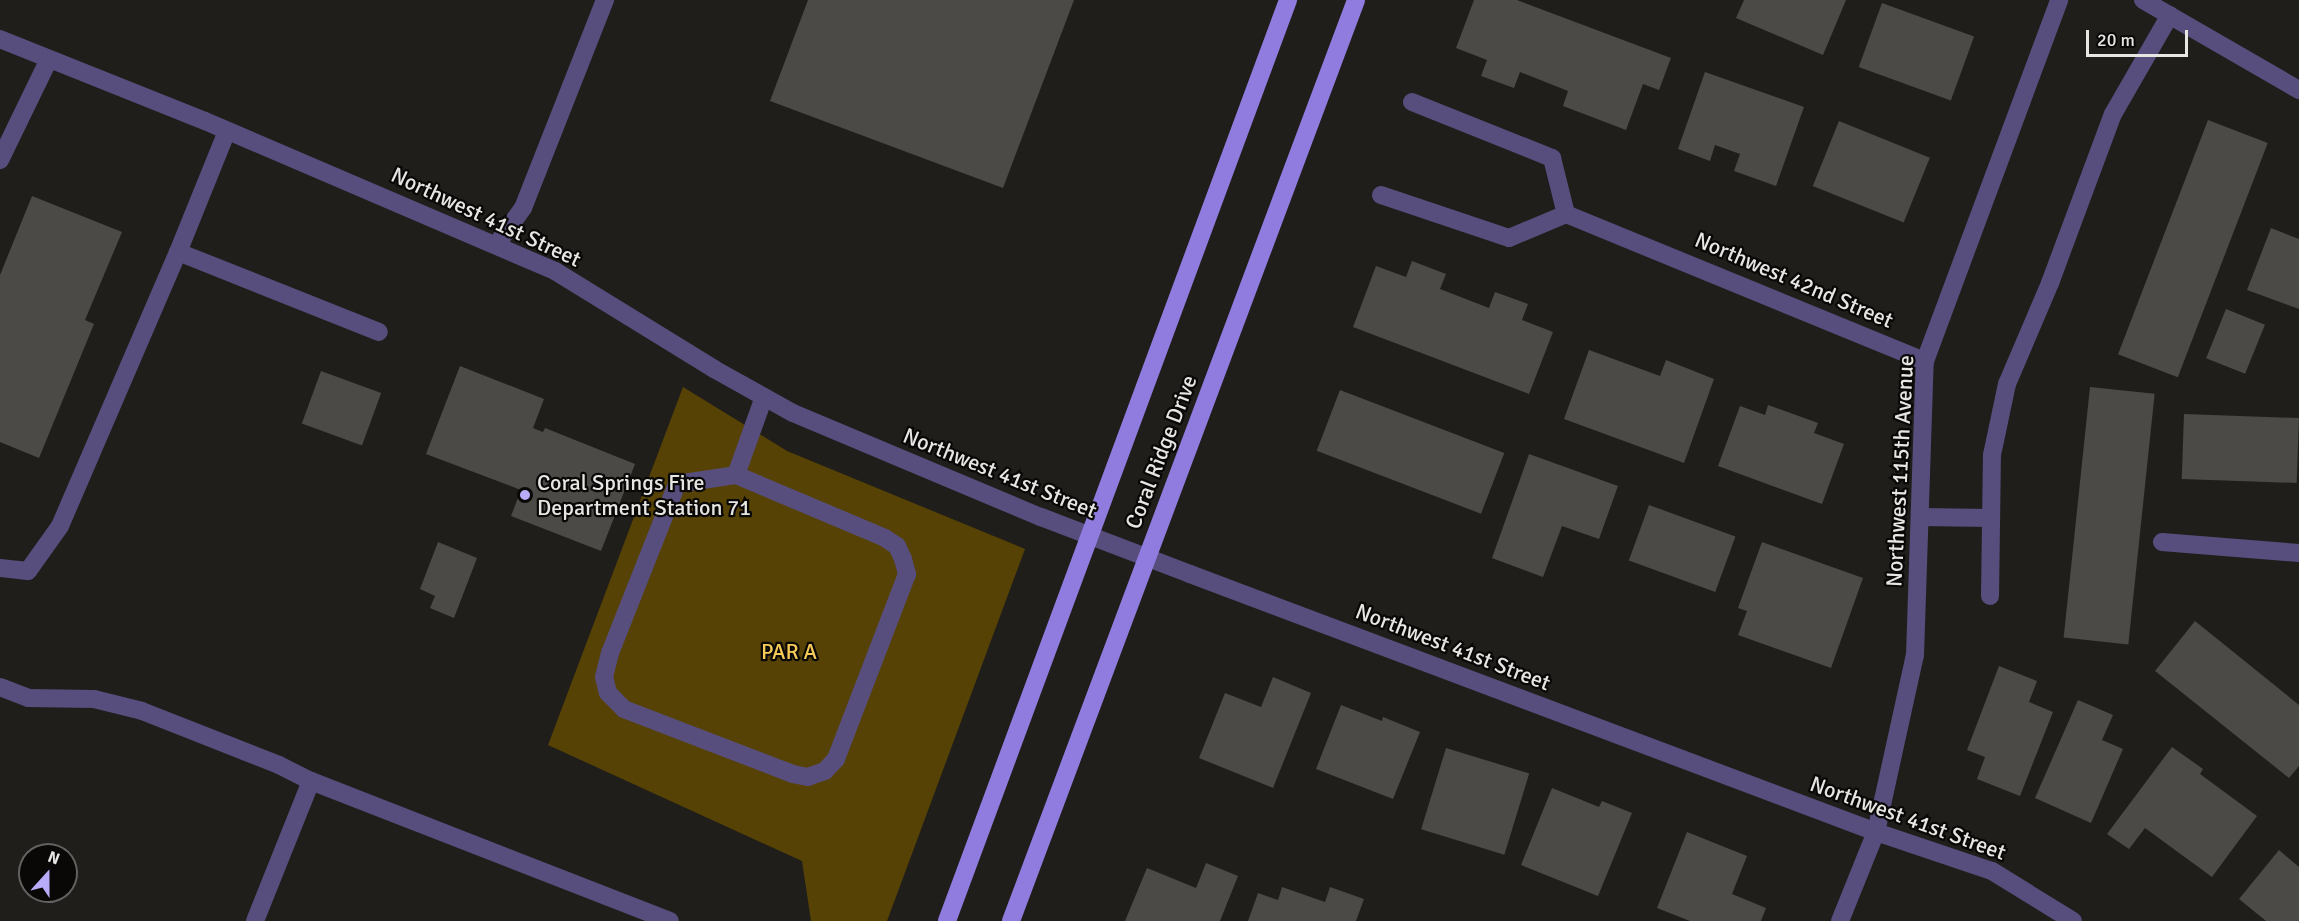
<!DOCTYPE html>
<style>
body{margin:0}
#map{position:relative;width:2299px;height:921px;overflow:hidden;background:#201e1b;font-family:Signika,sans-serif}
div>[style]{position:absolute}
.green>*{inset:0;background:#564204}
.building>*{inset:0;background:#4b4a46;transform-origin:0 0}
.minor>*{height:18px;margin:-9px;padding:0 9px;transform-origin:9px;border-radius:9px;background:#574e7e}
.major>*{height:18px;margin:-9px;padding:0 9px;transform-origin:9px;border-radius:9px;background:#907cdf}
.dots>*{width:16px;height:16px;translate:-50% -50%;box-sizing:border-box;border:3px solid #090807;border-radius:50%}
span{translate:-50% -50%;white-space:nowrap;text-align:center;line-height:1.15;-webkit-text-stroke:4.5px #090807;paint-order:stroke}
.street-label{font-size:22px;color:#e7e6e3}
.poi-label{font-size:22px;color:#e7e6e3}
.left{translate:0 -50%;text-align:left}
.park-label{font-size:22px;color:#f6ca56}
.north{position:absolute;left:18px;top:843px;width:60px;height:60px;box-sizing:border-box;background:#090807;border:2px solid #62615f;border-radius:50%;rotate:21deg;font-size:16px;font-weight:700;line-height:24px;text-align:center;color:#e7e6e3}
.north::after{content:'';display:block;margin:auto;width:21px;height:27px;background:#b8abf7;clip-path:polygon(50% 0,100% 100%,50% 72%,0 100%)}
.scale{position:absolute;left:2086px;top:30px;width:102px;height:27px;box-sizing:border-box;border:3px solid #e7e6e3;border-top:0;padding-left:8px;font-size:18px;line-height:21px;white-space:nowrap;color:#e7e6e3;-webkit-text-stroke:4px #090807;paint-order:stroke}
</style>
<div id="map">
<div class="green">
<div style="clip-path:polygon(683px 387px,787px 451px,1025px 549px,887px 921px,811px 921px,802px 861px,548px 745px)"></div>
</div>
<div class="building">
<div style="clip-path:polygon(808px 0,1074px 0,1003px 188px,770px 101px)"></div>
<div style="clip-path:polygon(1474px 0,1517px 0,1671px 58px,1659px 90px,1643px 84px,1626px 130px,1563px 106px,1568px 91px,1520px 72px,1514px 88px,1481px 76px,1487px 60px,1456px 48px)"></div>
<div style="clip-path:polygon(1744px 0,1846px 0,1823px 55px,1736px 18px)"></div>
<div style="left:1882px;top:3px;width:98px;height:68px;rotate:20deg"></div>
<div style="clip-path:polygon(1705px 72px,1804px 107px,1776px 186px,1734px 171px,1740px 154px,1715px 145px,1710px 161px,1678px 149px)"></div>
<div style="left:2208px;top:120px;width:64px;height:251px;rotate:21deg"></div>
<div style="left:1839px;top:121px;width:98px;height:70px;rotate:22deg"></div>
<div style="clip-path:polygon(32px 196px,122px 232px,85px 320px,94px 324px,39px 458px,0 442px,0 275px)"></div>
<div style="clip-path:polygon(2271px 228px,2299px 239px,2299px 309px,2247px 290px)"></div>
<div style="clip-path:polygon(1412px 261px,1446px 274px,1440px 289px,1489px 308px,1495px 292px,1528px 304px,1522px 320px,1553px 332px,1529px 394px,1353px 327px,1376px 266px,1406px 277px)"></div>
<div style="left:2226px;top:309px;width:42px;height:53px;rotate:22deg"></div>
<div style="clip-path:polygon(1589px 350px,1660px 376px,1666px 360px,1714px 379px,1684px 463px,1564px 419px)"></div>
<div style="clip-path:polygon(460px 366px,544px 399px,533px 428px,543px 432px,545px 428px,635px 464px,601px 551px,511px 516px,521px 490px,426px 454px)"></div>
<div style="left:321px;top:371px;width:64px;height:56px;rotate:20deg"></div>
<div style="left:2090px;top:387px;width:65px;height:252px;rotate:6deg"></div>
<div style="left:1340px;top:390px;width:176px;height:65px;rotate:21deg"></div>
<div style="clip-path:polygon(1768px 405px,1818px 423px,1814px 433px,1844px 444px,1822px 504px,1718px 466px,1740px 406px,1765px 415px)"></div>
<div style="left:2184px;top:414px;width:115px;height:65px;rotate:2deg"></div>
<div style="clip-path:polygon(1529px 454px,1618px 486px,1599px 539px,1562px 526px,1543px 577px,1492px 558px)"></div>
<div style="left:1649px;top:505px;width:92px;height:59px;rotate:20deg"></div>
<div style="clip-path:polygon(438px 542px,477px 558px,454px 618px,430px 608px,435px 596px,420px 589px)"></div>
<div style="clip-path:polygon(1762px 542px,1863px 578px,1831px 668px,1738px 635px,1747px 611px,1738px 608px)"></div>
<div style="clip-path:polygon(2195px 621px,2299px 705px,2299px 766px,2289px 778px,2155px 671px)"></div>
<div style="clip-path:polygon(1999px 666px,2037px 681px,2029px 702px,2053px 712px,2020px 796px,1977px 779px,1985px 757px,1967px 750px)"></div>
<div style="clip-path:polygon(1273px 677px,1311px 693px,1273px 788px,1199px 758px,1225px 693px,1261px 707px)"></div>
<div style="clip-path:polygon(2078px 700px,2113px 715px,2102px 740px,2123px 749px,2091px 823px,2035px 798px)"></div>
<div style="clip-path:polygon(1341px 705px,1382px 721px,1383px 717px,1420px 732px,1393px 799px,1316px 769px)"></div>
<div style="clip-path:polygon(2172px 747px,2203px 769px,2200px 774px,2257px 816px,2212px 877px,2145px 828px,2129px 849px,2107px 834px)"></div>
<div style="left:1446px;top:748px;width:87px;height:85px;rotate:17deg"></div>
<div style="clip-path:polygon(1552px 788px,1599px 807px,1602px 801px,1632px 813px,1598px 896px,1521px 865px)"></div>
<div style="clip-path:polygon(1687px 832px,1747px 856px,1732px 894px,1766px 908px,1761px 921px,1690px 921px,1657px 908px)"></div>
<div style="clip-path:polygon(2279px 850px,2299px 867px,2299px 921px,2266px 921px,2239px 899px)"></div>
<div style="clip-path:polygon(1206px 863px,1238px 876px,1220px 921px,1125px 921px,1147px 868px,1196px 888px)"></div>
<div style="clip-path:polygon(1282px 887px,1325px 902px,1330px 887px,1364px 899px,1356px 921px,1248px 921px,1258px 893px,1278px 900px)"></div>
</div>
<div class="minor">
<div style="left:2143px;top:0;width:180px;rotate:30deg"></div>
<div style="left:0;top:39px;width:221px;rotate:21.8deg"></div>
<div style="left:205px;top:121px;width:381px;rotate:23.2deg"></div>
<div style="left:555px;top:271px;width:187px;rotate:31.6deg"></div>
<div style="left:714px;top:369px;width:90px;rotate:29.1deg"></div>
<div style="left:793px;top:413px;width:269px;rotate:22.8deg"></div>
<div style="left:1041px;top:517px;width:160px;rotate:20.9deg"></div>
<div style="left:1190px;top:574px;width:733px;rotate:20.61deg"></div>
<div style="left:1876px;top:832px;width:122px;rotate:18.6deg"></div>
<div style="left:1992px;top:871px;width:95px;rotate:31.7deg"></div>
<div style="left:1412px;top:102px;width:151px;rotate:21.8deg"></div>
<div style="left:1552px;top:158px;width:58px;rotate:76deg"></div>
<div style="left:227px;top:131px;width:131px;rotate:112deg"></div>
<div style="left:178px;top:252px;width:216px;rotate:21.7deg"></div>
<div style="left:0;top:160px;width:112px;rotate:-64.1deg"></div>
<div style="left:1381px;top:195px;width:135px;rotate:18.6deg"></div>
<div style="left:1509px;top:238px;width:62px;rotate:-22.8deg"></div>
<div style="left:1566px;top:214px;width:388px;rotate:22.3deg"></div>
<div style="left:497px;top:244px;width:44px;rotate:-54.2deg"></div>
<div style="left:523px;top:208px;width:224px;rotate:-68.5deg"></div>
<div style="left:736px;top:475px;width:162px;rotate:22.9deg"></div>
<div style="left:885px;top:538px;width:14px;rotate:34deg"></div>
<div style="left:897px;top:546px;width:14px;rotate:65deg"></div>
<div style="left:903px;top:559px;width:16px;rotate:75deg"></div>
<div style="left:907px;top:574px;width:198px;rotate:111deg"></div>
<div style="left:836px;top:759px;width:16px;rotate:133deg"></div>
<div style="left:825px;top:771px;width:18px;rotate:161deg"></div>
<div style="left:808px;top:777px;width:15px;rotate:-169deg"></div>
<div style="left:793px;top:774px;width:181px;rotate:-159deg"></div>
<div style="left:624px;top:709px;width:23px;rotate:-135deg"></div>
<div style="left:608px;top:693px;width:16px;rotate:-104deg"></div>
<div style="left:604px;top:677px;width:25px;rotate:-76deg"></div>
<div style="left:610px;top:653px;width:182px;rotate:-68.4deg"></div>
<div style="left:677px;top:484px;width:60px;rotate:-8.7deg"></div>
<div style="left:736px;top:475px;width:83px;rotate:-70.3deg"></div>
<div style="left:1920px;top:517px;width:71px;rotate:0.8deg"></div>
<div style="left:2162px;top:542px;width:137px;rotate:4.6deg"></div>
<div style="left:0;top:568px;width:28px;rotate:6deg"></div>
<div style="left:28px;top:571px;width:55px;rotate:-54.6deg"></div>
<div style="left:60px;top:526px;width:298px;rotate:-66.7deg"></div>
<div style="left:1990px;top:596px;width:141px;rotate:-89.2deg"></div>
<div style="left:1992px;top:455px;width:73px;rotate:-78.1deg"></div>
<div style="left:2007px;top:384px;width:110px;rotate:-66.9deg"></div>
<div style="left:2050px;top:283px;width:180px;rotate:-69.6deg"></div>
<div style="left:2113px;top:114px;width:114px;rotate:-60.1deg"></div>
<div style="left:0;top:687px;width:30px;rotate:21deg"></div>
<div style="left:28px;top:698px;width:66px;rotate:0.9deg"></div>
<div style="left:94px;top:699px;width:49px;rotate:14deg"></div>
<div style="left:142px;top:711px;width:147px;rotate:21.5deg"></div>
<div style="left:279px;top:765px;width:36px;rotate:27deg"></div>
<div style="left:311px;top:781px;width:385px;rotate:21.3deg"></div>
<div style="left:255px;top:921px;width:151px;rotate:-68.2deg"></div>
<div style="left:1840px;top:921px;width:96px;rotate:-68deg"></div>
<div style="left:1876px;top:832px;width:181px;rotate:-77.6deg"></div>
<div style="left:1915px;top:655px;width:294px;rotate:-88.1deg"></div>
<div style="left:1925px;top:361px;width:385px;rotate:-69.6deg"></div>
</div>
<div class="major">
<div style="left:947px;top:921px;width:982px;rotate:-69.68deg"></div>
<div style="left:1011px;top:921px;width:983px;rotate:-69.46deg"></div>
</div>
<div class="dots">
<div style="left:525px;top:495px;background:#b8abf7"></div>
</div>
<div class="street-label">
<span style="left:486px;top:217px;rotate:25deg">Northwest 41st Street</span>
<span style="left:1794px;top:280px;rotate:23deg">Northwest 42nd Street</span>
<span style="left:1161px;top:452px;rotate:-69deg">Coral Ridge Drive</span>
<span style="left:1900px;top:471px;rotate:-87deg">Northwest 115th Avenue</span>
<span style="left:1000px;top:473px;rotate:22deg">Northwest 41st Street</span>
<span style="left:1453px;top:647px;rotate:21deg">Northwest 41st Street</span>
<span style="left:1908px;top:818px;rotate:20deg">Northwest 41st Street</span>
</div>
<div class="poi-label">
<span class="left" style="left:537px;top:495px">Coral Springs Fire<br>Department Station 71</span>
</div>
<div class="park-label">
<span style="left:789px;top:652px">PAR A</span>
</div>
<div class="north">N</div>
<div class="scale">20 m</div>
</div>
